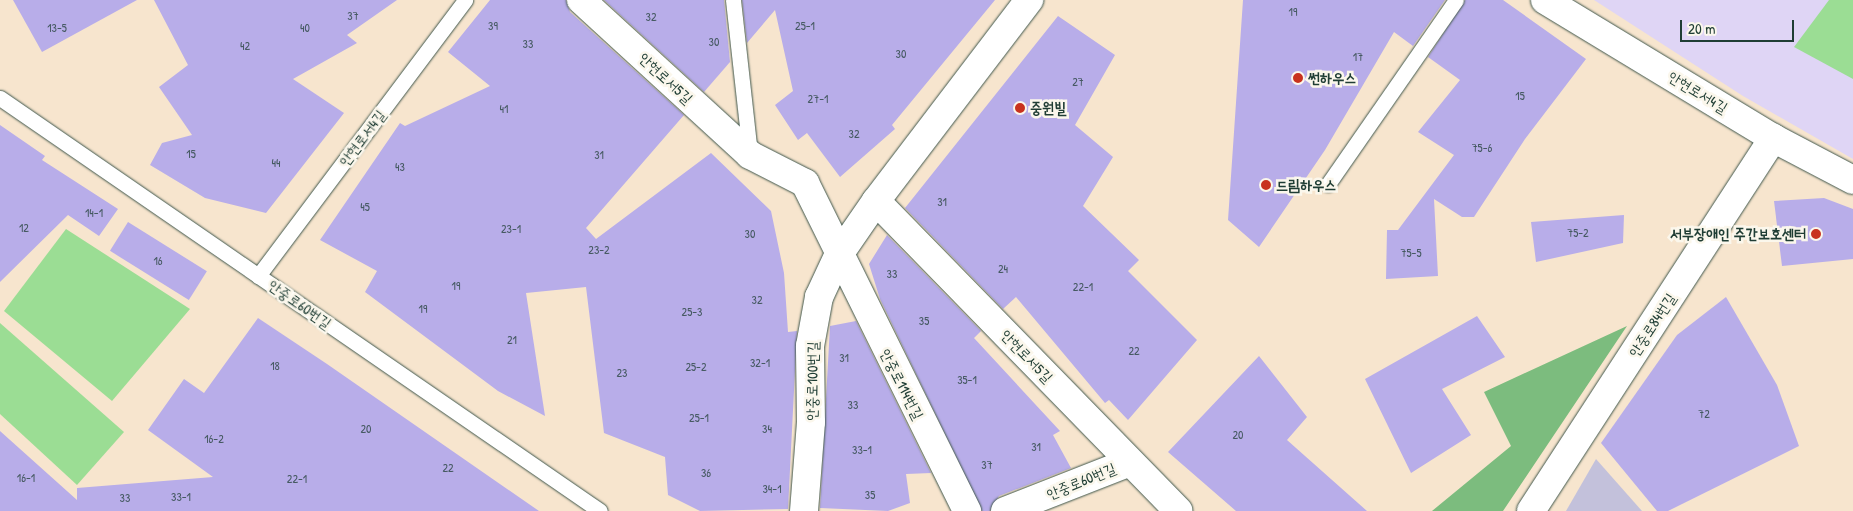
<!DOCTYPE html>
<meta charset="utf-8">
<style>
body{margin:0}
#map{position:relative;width:1853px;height:511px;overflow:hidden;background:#f7e5ce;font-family:"Patrick Hand","Poor Story",sans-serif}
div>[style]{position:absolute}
.built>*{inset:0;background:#dfd5f5}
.industrial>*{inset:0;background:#c3c1db}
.green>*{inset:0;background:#9bdd94}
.forest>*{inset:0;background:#7cbc7e}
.building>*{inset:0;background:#b8ade9;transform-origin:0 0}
.roads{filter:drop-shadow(0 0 1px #3f564b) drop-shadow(0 0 1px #3f564b)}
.service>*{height:15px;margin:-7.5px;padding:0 7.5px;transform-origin:7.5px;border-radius:7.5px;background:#fff}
.minor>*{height:28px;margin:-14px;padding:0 14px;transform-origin:14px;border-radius:14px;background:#fff}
.dots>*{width:14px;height:14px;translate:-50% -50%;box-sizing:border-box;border:2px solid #fbf7ec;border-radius:50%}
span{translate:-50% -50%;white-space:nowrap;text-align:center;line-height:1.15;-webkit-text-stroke:5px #fbf7ec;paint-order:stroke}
.number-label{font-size:12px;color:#455961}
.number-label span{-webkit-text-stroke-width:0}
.street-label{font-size:15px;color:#1f3d34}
.poi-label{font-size:15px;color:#1f3d34;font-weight:700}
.left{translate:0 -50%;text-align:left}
.right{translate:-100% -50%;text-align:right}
.scale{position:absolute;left:1680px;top:20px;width:114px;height:22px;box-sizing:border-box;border:2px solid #1f3d34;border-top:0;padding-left:6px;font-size:15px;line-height:18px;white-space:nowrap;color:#1f3d34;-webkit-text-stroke:4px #fbf7ec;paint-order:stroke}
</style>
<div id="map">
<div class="built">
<div style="clip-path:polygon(1594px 0,1853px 0,1853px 159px,1743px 96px)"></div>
</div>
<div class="industrial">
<div style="clip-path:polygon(1596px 459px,1642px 511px,1566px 511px)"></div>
</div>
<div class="green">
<div style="clip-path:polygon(1829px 0,1853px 0,1853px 79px,1794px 47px)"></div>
<div style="clip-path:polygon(66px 229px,190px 309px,112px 401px,4px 311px)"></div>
<div style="clip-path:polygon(0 323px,124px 432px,77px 485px,0 414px)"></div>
</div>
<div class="forest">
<div style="clip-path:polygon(1627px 326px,1503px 511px,1432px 511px,1511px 446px,1484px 392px)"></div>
</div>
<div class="building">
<div style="clip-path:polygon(13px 0,137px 0,42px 52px)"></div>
<div style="clip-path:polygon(154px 0,397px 0,347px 35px,357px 43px,293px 79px,344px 113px,266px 213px,205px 198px,150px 165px,162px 143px,192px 135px,159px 87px,188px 65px)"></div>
<div style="clip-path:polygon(490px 0,566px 0,570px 12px,684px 115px,586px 228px,596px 239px,711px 153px,771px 211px,784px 273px,788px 332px,797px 331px,788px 509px,700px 511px,668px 495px,665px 457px,604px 433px,586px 287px,526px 293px,545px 416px,498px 391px,365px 292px,377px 271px,320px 240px,400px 123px,405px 126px,490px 86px,448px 52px)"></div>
<div style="clip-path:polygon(604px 0,724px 0,730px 62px,704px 92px)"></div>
<div style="clip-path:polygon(742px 0,995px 0,892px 125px,895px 129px,840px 177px,807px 133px,798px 140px,775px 105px,793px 91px,775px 10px,747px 43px)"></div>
<div style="clip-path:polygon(1243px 0,1445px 0,1413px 46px,1394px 32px,1325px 150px,1259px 247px,1228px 220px)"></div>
<div style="clip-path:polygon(1465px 0,1503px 0,1586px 59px,1525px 139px,1474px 217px,1462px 217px,1434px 199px,1438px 276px,1386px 279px,1387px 230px,1398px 230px,1454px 155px,1418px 132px,1460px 80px,1428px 57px)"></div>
<div style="clip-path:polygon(1058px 16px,1115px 55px,1075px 125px,1113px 157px,1083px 206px,1139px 260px,1128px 271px,1197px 340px,1128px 420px,1109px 400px,1105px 403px,1016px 297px,1003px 309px,905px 208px)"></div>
<div style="clip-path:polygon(0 125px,45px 156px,42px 160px,118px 209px,99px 236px,68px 215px,0 282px)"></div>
<div style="clip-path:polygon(1824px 198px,1853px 209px,1853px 259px,1782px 266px,1774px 201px)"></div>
<div style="clip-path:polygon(1624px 215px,1623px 243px,1536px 262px,1531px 222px)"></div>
<div style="left:128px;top:222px;width:93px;height:34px;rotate:32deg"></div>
<div style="clip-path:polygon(887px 235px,981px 331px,974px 338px,1060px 431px,1053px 435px,1071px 468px,999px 496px,990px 511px,982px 511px,880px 299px,869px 264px)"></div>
<div style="clip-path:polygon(1726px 297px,1777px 385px,1799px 446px,1668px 511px,1657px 511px,1601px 443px,1677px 335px)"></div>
<div style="clip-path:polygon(1477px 316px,1505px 357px,1442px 389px,1471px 435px,1411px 473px,1365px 379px)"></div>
<div style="clip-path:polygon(258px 318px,327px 364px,539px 511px,0 511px,0 431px,77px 500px,77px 488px,213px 477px,148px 430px,184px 379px,204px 393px)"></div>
<div style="clip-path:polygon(856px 321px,931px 473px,906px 474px,910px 503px,888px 511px,820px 508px,830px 326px)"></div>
<div style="clip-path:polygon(1259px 356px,1307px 417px,1287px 440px,1367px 511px,1236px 511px,1168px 452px)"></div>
</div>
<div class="roads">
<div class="service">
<div style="left:733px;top:0;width:155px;rotate:83.7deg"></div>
<div style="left:0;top:98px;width:728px;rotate:34.54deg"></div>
<div style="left:1328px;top:184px;width:224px;rotate:-55.2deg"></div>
<div style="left:258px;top:276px;width:345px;rotate:-53.1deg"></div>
</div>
<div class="minor">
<div style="left:581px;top:0;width:229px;rotate:42.5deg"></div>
<div style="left:750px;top:155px;width:62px;rotate:27deg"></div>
<div style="left:805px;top:183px;width:366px;rotate:63.7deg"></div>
<div style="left:1545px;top:0;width:267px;rotate:31.2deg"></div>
<div style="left:1773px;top:138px;width:90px;rotate:27.7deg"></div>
<div style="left:876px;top:201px;width:433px;rotate:45.7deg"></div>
<div style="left:804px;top:511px;width:89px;rotate:-85.5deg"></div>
<div style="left:811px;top:422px;width:76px;rotate:-90.8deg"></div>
<div style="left:810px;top:346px;width:50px;rotate:-79.6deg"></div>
<div style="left:819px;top:297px;width:45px;rotate:-65.1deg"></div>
<div style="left:838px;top:256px;width:67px;rotate:-55.4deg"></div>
<div style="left:876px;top:201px;width:253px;rotate:-52.7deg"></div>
<div style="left:1005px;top:511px;width:134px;rotate:-21.4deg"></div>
<div style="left:1531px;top:511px;width:445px;rotate:-57deg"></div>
</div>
</div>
<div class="dots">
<div style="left:1298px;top:78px;background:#c8321e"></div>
<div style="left:1020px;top:108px;background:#c8321e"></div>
<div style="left:1266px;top:185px;background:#c8321e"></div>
<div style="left:1816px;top:234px;background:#c8321e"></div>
</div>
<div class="number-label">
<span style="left:1293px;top:12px">19</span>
<span style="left:353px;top:16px">37</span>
<span style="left:651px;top:17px">32</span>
<span style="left:493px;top:26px">39</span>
<span style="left:805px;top:26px">25-1</span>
<span style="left:57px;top:28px">13-5</span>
<span style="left:305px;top:28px">40</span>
<span style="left:714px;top:42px">30</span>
<span style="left:528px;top:44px">33</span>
<span style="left:245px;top:46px">42</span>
<span style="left:901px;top:54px">30</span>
<span style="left:1358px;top:57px">17</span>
<span style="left:1078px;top:82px">27</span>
<span style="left:1520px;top:96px">15</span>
<span style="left:818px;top:99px">27-1</span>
<span style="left:504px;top:109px">41</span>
<span style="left:854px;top:134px">32</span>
<span style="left:1482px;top:148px">75-6</span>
<span style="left:191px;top:154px">15</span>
<span style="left:599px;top:155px">31</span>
<span style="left:276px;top:163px">44</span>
<span style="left:400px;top:167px">43</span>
<span style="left:942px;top:202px">31</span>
<span style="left:365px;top:207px">45</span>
<span style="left:94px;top:213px">14-1</span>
<span style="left:24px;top:228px">12</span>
<span style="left:511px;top:229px">23-1</span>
<span style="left:1578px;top:233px">75-2</span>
<span style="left:750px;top:234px">30</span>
<span style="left:599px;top:250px">23-2</span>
<span style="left:1411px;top:253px">75-5</span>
<span style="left:158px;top:261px">16</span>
<span style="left:1003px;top:269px">24</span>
<span style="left:892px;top:274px">33</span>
<span style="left:456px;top:286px">19</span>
<span style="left:1083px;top:287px">22-1</span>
<span style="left:757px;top:300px">32</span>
<span style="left:423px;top:309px">19</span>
<span style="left:692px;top:312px">25-3</span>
<span style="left:924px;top:321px">35</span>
<span style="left:512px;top:340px">21</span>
<span style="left:1134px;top:351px">22</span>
<span style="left:844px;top:358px">31</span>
<span style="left:760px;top:363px">32-1</span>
<span style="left:275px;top:366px">18</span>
<span style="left:696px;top:367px">25-2</span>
<span style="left:622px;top:373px">23</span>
<span style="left:967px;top:380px">35-1</span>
<span style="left:853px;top:405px">33</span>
<span style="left:1704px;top:414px">72</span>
<span style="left:699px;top:418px">25-1</span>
<span style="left:366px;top:429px">20</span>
<span style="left:767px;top:429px">34</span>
<span style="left:1238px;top:435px">20</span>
<span style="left:214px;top:439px">16-2</span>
<span style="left:1036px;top:447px">31</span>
<span style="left:862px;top:450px">33-1</span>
<span style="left:987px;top:465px">37</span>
<span style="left:448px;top:468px">22</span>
<span style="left:706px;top:473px">36</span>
<span style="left:26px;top:478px">16-1</span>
<span style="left:297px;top:479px">22-1</span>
<span style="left:772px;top:489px">34-1</span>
<span style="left:870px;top:495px">35</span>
<span style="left:181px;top:497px">33-1</span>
<span style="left:125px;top:498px">33</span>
</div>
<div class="street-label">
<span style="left:666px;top:78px;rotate:43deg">안현로서5길</span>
<span style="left:1698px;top:92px;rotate:31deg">안현로서4길</span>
<span style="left:362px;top:138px;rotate:-53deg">안현로서4길</span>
<span style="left:300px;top:304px;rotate:35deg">안중로60번길</span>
<span style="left:1652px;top:325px;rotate:-57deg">안중로84번길</span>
<span style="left:1027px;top:356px;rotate:46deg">안현로서5길</span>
<span style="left:812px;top:381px;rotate:-89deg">안중로100번길</span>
<span style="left:902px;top:384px;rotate:63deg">안중로114번길</span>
<span style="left:1081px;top:481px;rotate:-22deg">안중로60번길</span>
</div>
<div class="poi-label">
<span class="left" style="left:1308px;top:78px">썬하우스</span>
<span class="left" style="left:1030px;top:108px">중원빌</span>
<span class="left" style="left:1276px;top:185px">드림하우스</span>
<span class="right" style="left:1806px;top:234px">서부장애인 주간보호센터</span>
</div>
<div class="scale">20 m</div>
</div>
